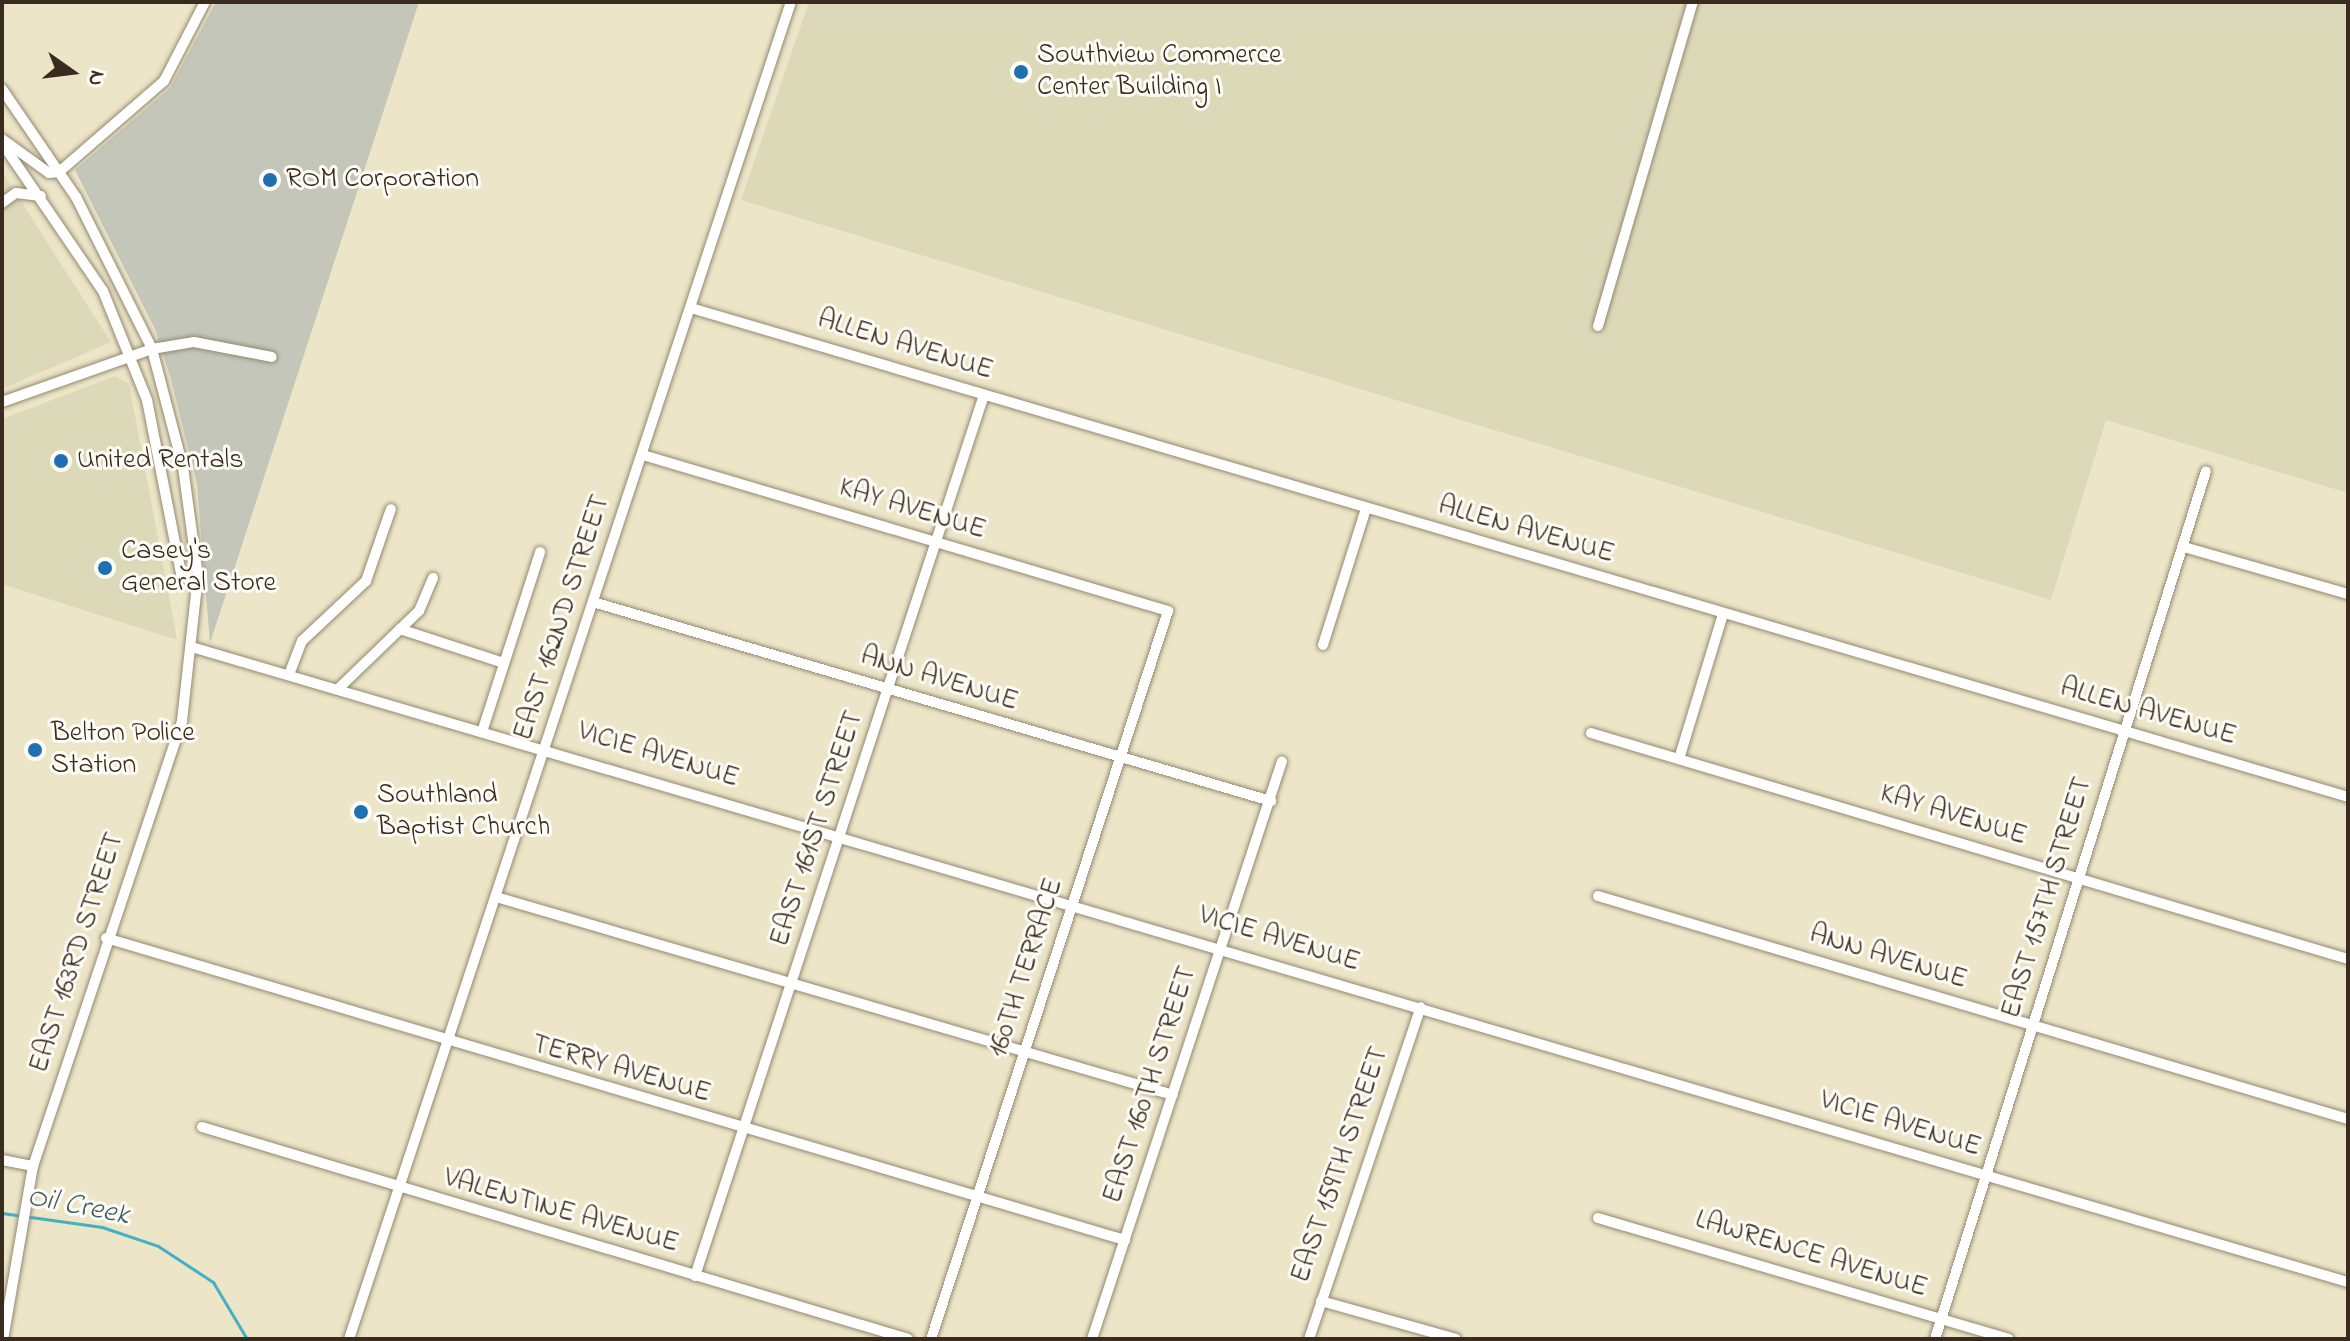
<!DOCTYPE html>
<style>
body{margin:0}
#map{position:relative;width:2350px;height:1341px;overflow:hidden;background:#ece5c7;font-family:"Indie Flower",sans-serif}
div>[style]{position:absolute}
.built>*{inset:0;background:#dcd9b8}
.industrial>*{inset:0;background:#c3c6b9}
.stream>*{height:3px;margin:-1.5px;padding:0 1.5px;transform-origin:1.5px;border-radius:1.5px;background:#45afc3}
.roads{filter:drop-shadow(0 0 2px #948872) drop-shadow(0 0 2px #948872)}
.minor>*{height:10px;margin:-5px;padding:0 5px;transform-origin:5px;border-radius:5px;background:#fff}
.dots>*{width:22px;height:22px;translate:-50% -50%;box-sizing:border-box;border:4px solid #fdfcf7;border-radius:50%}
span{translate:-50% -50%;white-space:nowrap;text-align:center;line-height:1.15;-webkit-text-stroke:6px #fdfcf7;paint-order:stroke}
.poi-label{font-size:28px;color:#3b2a1e}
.left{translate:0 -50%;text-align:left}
.street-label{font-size:28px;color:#3b2a1e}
.water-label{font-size:30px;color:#3f5f60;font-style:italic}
.frame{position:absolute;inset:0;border:4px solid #3b2a1e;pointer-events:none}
.north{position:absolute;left:32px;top:32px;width:80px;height:80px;-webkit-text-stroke:6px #fdfcf7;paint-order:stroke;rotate:104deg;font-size:22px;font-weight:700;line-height:32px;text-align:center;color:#3b2a1e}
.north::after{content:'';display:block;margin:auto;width:28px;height:36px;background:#3b2a1e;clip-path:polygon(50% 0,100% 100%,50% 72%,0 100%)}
</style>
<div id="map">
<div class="built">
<div style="clip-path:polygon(809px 2px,2348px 2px,2348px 493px,2106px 420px,2051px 600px,741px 200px)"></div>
<div style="clip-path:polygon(2px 172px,111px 342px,2px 389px)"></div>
<div style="clip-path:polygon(115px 376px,129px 384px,177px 640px,2px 584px,2px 419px)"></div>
</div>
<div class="industrial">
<div style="clip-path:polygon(216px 2px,419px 2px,210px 643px,197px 484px,170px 376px,155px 329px,75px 170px,170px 88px)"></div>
</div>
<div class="stream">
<div style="left:2px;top:1213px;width:101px;rotate:8deg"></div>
<div style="left:102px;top:1227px;width:59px;rotate:18.7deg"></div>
<div style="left:158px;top:1246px;width:66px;rotate:33.2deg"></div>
<div style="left:213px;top:1282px;width:66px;rotate:59.2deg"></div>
</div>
<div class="roads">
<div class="minor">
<div style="left:2px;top:89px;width:131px;rotate:55.6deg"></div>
<div style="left:76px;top:197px;width:170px;rotate:63.4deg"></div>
<div style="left:152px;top:349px;width:122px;rotate:75.3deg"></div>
<div style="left:183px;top:467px;width:110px;rotate:82.2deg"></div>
<div style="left:198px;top:576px;width:146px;rotate:96.3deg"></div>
<div style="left:182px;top:721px;width:469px;rotate:108.5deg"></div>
<div style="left:33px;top:1166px;width:176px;rotate:99.8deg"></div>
<div style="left:2px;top:139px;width:58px;rotate:35.9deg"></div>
<div style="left:49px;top:173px;width:10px;rotate:-6deg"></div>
<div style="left:59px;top:172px;width:139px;rotate:-40.9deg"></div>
<div style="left:164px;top:81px;width:89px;rotate:-62.6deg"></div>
<div style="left:2px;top:143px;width:179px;rotate:55.7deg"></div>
<div style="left:103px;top:291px;width:118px;rotate:68deg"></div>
<div style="left:147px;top:400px;width:177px;rotate:78.9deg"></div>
<div style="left:181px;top:574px;width:15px;rotate:37deg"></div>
<div style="left:2px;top:203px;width:17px;rotate:-36deg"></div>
<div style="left:16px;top:193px;width:25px;rotate:7deg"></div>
<div style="left:691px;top:308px;width:1728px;rotate:16.44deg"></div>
<div style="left:1598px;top:326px;width:338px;rotate:-73.7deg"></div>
<div style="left:2px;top:402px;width:159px;rotate:-19.5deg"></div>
<div style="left:152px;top:349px;width:43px;rotate:-9.5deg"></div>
<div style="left:194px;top:342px;width:79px;rotate:10.9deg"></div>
<div style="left:643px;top:455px;width:548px;rotate:16.55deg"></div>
<div style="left:1168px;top:611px;width:766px;rotate:108.03deg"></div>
<div style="left:2184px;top:547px;width:171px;rotate:16deg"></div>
<div style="left:593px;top:602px;width:707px;rotate:16.36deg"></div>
<div style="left:400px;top:629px;width:109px;rotate:18.1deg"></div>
<div style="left:1323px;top:645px;width:143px;rotate:-72.5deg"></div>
<div style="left:195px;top:648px;width:2244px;rotate:16.41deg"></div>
<div style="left:290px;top:672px;width:33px;rotate:-69deg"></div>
<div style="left:302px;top:641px;width:88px;rotate:-43.2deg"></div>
<div style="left:366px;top:581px;width:76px;rotate:-70.9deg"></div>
<div style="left:340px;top:687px;width:110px;rotate:-43.9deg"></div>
<div style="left:419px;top:611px;width:36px;rotate:-67deg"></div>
<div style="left:483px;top:729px;width:186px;rotate:-72.1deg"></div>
<div style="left:1591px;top:733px;width:790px;rotate:16.62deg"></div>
<div style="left:1679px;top:759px;width:152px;rotate:-73.1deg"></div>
<div style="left:1598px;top:896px;width:782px;rotate:16.56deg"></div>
<div style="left:496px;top:897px;width:705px;rotate:16.3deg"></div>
<div style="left:106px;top:938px;width:1063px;rotate:16.51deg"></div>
<div style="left:202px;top:1127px;width:737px;rotate:16.71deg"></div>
<div style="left:2px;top:1160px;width:32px;rotate:11deg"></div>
<div style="left:1598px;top:1218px;width:428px;rotate:16.4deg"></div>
<div style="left:695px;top:1276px;width:927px;rotate:-71.84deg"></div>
<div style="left:1321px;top:1301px;width:140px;rotate:15.7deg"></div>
<div style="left:349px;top:1339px;width:1408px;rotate:-71.71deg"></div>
<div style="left:1092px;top:1339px;width:608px;rotate:-71.8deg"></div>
<div style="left:1309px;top:1339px;width:350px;rotate:-71.4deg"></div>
<div style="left:1935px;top:1339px;width:909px;rotate:-72.66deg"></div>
</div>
</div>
<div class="dots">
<div style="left:1021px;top:72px;background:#1f6fb2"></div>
<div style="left:270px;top:180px;background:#1f6fb2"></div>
<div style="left:61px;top:461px;background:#1f6fb2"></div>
<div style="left:105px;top:568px;background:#1f6fb2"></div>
<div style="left:35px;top:750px;background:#1f6fb2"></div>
<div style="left:361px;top:812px;background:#1f6fb2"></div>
</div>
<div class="poi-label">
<span class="left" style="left:1037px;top:72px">Southview Commerce<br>Center Building I</span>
<span class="left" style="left:286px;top:180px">ROM Corporation</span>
<span class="left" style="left:77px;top:461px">United Rentals</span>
<span class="left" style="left:121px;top:568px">Casey's<br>General Store</span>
<span class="left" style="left:51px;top:750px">Belton Police<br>Station</span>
<span class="left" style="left:377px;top:812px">Southland<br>Baptist Church</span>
</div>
<div class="street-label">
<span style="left:905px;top:346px;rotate:17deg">ALLEN AVENUE</span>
<span style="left:912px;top:510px;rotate:17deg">KAY AVENUE</span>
<span style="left:1526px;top:531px;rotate:16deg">ALLEN AVENUE</span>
<span style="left:563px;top:618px;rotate:-72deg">EAST 162ND STREET</span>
<span style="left:939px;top:680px;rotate:17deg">ANN AVENUE</span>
<span style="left:2148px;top:713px;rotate:16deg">ALLEN AVENUE</span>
<span style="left:658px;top:756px;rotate:17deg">VICIE AVENUE</span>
<span style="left:1953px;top:816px;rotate:17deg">KAY AVENUE</span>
<span style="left:818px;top:829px;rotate:-72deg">EAST 161ST STREET</span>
<span style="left:2048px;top:898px;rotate:-73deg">EAST 157TH STREET</span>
<span style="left:1279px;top:940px;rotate:17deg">VICIE AVENUE</span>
<span style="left:78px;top:953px;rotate:-72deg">EAST 163RD STREET</span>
<span style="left:1888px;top:958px;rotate:17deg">ANN AVENUE</span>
<span style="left:1027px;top:968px;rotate:-72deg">160TH TERRACE</span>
<span style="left:621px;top:1070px;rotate:16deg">TERRY AVENUE</span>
<span style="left:1151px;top:1085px;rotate:-72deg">EAST 160TH STREET</span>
<span style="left:1900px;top:1125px;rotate:17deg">VICIE AVENUE</span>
<span style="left:1341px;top:1165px;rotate:-71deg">EAST 159TH STREET</span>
<span style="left:561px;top:1212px;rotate:16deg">VALENTINE AVENUE</span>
<span style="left:1811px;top:1255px;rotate:17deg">LAWRENCE AVENUE</span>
</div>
<div class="water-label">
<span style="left:78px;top:1207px;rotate:11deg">Oil Creek</span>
</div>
<div class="frame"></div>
<div class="north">N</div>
</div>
